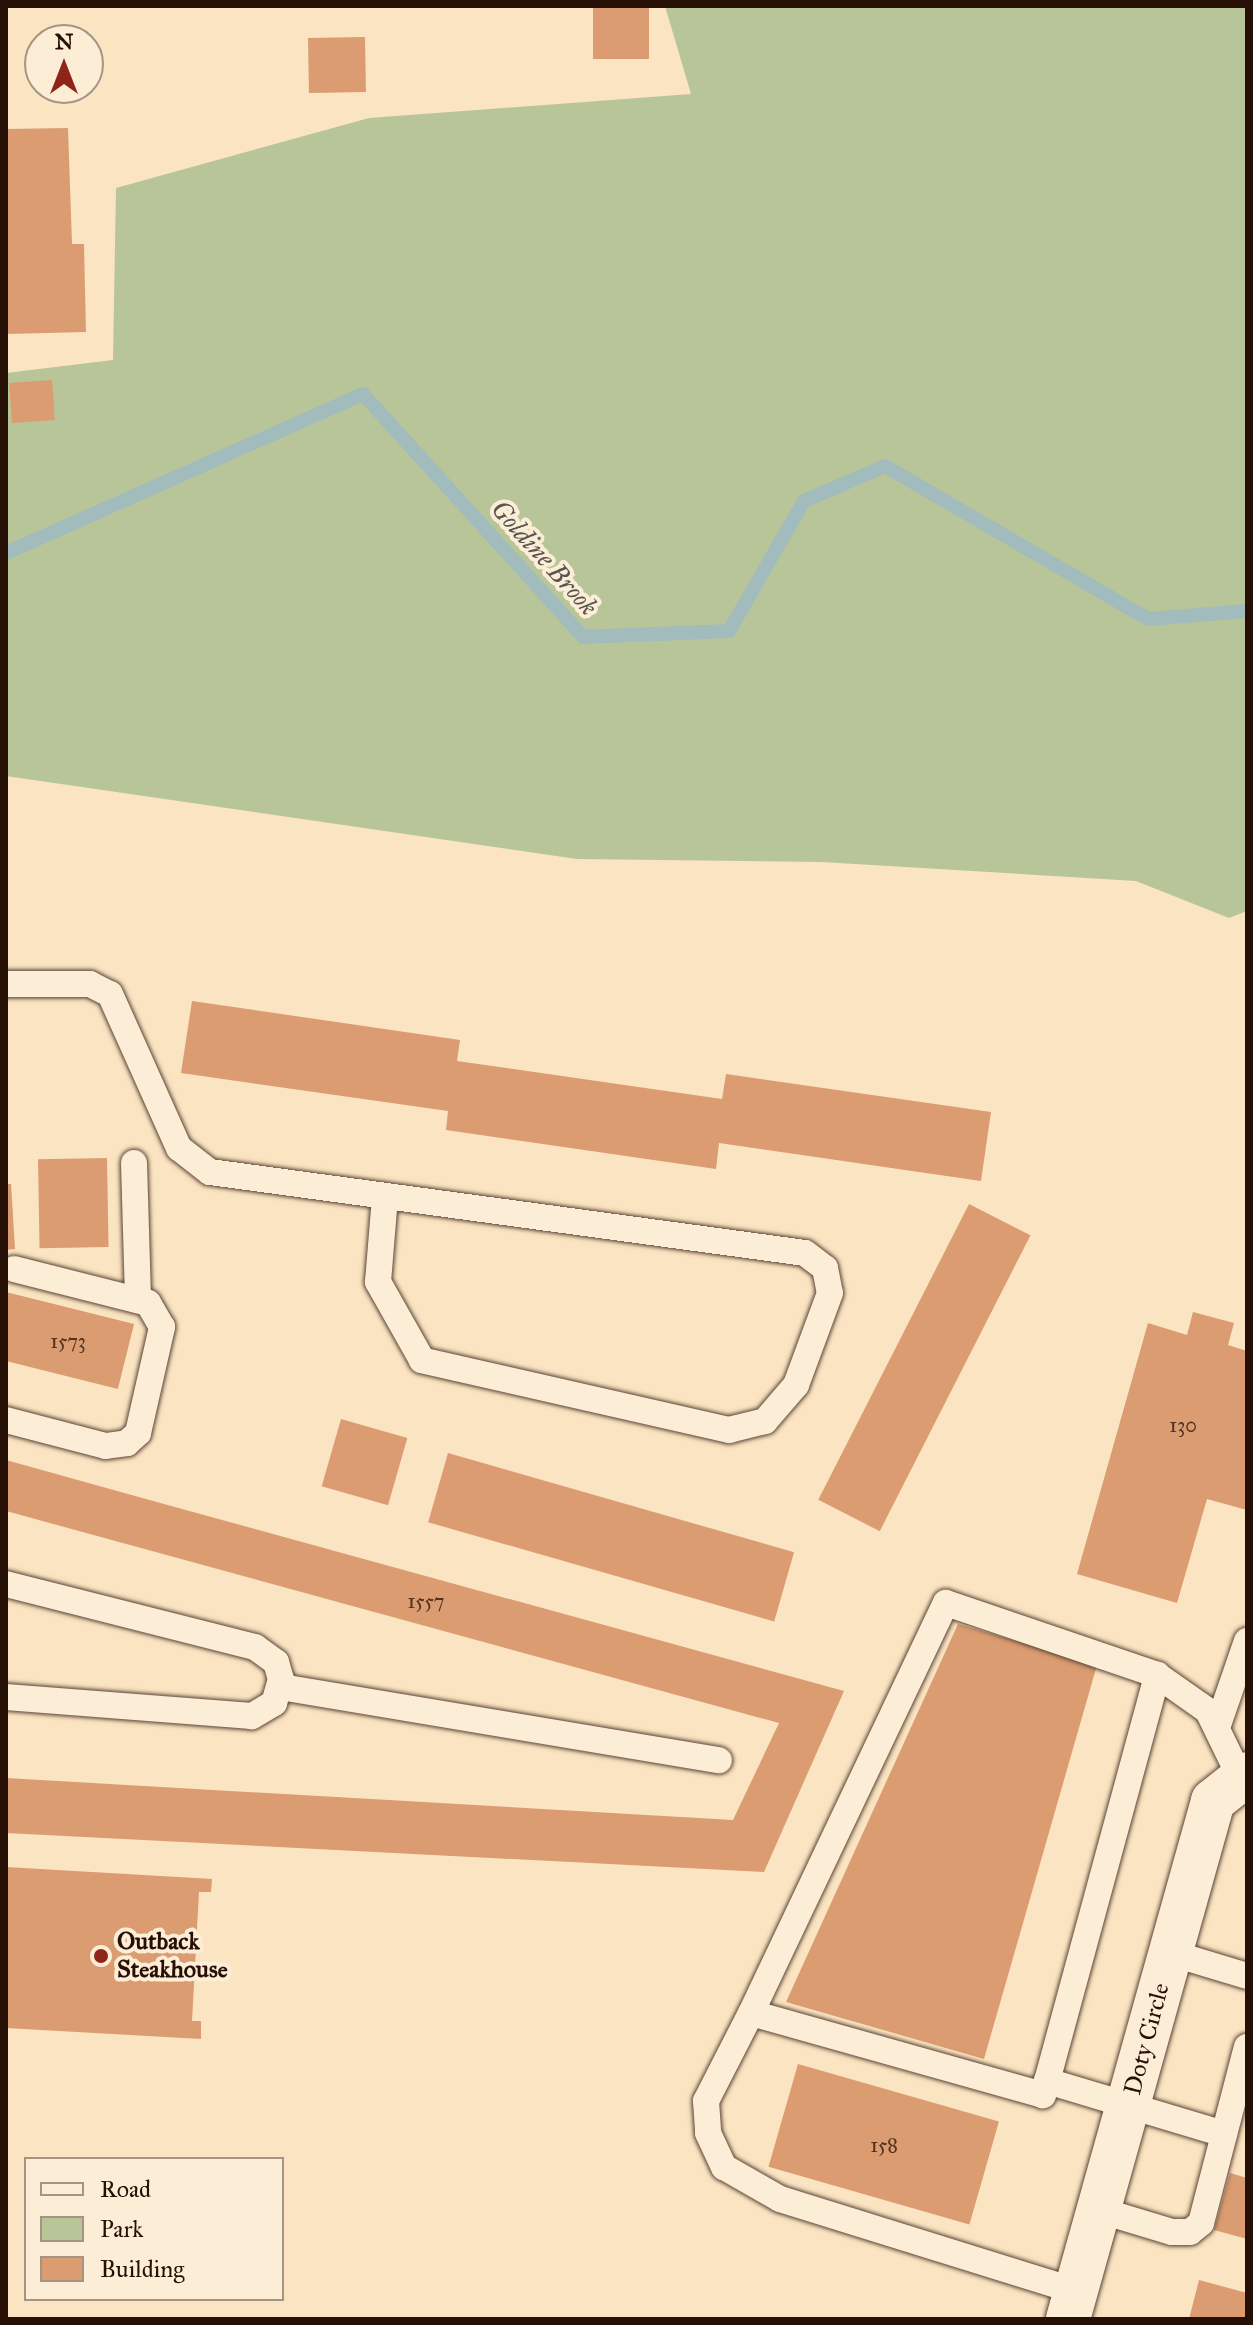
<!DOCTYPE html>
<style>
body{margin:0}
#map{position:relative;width:1253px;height:2325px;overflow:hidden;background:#fbe4c2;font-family:"IM FELL Great Primer",serif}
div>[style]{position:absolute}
.green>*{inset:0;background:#b8c598}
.stream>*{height:14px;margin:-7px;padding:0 7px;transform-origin:7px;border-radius:7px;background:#a2bcbd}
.building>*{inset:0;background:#da9c70;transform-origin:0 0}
.roads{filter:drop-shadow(0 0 2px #5b4434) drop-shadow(0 0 2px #5b4434)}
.lane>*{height:26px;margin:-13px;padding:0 13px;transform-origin:13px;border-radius:13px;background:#fcedd7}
.street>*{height:44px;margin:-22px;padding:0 22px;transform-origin:22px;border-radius:22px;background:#fcedd7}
.dots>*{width:22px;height:22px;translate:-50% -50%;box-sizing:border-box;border:4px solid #fcedd7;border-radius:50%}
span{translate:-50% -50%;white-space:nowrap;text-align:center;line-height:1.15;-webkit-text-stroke:8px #fcedd7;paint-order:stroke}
.number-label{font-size:20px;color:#53321f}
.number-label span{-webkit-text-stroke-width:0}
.poi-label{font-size:24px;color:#260f04;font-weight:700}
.left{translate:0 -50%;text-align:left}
.street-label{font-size:24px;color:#260f04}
.water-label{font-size:26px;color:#58544e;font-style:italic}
.frame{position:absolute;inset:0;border:8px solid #260f04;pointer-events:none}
.legend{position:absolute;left:24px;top:2157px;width:260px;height:144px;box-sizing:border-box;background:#fcedd7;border:2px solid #a69483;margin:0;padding:10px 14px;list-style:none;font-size:24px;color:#260f04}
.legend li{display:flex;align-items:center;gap:16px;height:40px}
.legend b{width:40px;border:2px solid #a69483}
.north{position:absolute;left:24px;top:24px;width:80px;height:80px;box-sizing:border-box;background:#fcedd7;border:2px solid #a69483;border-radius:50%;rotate:0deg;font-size:22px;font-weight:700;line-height:32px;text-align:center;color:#260f04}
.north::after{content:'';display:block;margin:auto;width:28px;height:36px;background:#8f2418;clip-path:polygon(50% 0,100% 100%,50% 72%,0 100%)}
</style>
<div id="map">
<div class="green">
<div style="clip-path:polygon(665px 6px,1247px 6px,1247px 911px,1229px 918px,1136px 881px,822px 862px,577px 859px,6px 776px,6px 373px,113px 360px,116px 188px,369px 118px,691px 94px)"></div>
</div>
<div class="stream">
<div style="left:6px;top:553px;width:391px;rotate:-24deg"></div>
<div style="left:363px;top:394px;width:328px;rotate:47.8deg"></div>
<div style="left:583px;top:637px;width:146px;rotate:-2.4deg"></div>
<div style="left:729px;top:631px;width:150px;rotate:-60deg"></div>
<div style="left:804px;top:501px;width:88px;rotate:-23.4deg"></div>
<div style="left:885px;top:466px;width:304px;rotate:30.2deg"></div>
<div style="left:1148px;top:619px;width:99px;rotate:-4.6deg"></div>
</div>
<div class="building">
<div style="left:593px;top:6px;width:56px;height:53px"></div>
<div style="left:365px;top:37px;width:55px;height:57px;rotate:89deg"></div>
<div style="clip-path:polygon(68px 128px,72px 244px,84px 244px,86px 332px,6px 334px,6px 129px)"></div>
<div style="left:52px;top:380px;width:40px;height:43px;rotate:86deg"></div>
<div style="clip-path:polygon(192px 1001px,460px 1040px,457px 1061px,722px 1099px,726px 1074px,991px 1112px,981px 1181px,719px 1143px,716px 1169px,446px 1130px,448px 1111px,181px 1073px)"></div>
<div style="left:107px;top:1158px;width:89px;height:69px;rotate:89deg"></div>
<div style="clip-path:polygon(6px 1184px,11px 1184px,15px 1249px,6px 1250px)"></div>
<div style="left:969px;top:1204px;width:69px;height:332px;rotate:27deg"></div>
<div style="left:6px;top:1292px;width:132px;height:67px;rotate:14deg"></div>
<div style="clip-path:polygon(1193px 1312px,1234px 1323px,1228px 1345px,1247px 1351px,1247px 1510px,1207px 1499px,1177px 1603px,1077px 1574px,1148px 1323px,1187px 1335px)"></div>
<div style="left:341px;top:1419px;width:69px;height:70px;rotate:16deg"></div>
<div style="left:448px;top:1453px;width:360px;height:72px;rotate:16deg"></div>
<div style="clip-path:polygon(6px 1460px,164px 1504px,844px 1691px,764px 1872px,6px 1833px,6px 1778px,733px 1820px,779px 1723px,6px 1511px)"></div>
<div style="clip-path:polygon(958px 1624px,1097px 1665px,984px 2059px,786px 2002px)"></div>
<div style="clip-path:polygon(6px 1867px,212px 1879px,211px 1892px,199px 1892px,192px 2021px,201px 2021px,201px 2039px,6px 2028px)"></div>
<div style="left:798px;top:2064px;width:209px;height:107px;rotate:16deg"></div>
<div style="clip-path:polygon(1230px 2173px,1247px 2178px,1247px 2239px,1214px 2230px)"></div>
<div style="clip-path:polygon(1199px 2280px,1247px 2293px,1247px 2319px,1189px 2319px)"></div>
</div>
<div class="roads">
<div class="lane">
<div style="left:6px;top:984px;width:84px"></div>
<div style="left:90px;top:984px;width:22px;rotate:27deg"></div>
<div style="left:110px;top:994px;width:169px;rotate:65.9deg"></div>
<div style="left:179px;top:1148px;width:39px;rotate:38deg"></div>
<div style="left:210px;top:1172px;width:600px;rotate:7.75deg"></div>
<div style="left:805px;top:1253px;width:25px;rotate:37deg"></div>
<div style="left:825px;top:1268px;width:25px;rotate:79deg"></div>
<div style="left:830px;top:1293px;width:98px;rotate:110.3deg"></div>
<div style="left:796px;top:1385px;width:48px;rotate:130.7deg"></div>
<div style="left:765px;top:1421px;width:37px;rotate:166deg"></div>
<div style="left:729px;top:1430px;width:315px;rotate:-167.2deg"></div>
<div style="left:422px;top:1360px;width:90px;rotate:-119.4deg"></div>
<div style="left:378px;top:1282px;width:85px;rotate:-85.3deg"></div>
<div style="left:134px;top:1163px;width:137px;rotate:88.3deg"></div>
<div style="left:6px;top:1420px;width:103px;rotate:14.6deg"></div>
<div style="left:106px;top:1446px;width:21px;rotate:-8deg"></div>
<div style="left:127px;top:1443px;width:15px;rotate:-42deg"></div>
<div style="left:138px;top:1433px;width:109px;rotate:-77.2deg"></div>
<div style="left:162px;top:1327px;width:28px;rotate:-120deg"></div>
<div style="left:148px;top:1303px;width:138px;rotate:-165.8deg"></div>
<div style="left:6px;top:1584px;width:257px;rotate:14.2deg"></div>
<div style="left:255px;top:1647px;width:26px;rotate:36deg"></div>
<div style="left:276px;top:1662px;width:18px;rotate:74deg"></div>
<div style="left:281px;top:1679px;width:25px;rotate:106deg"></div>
<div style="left:274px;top:1703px;width:26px;rotate:149deg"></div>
<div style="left:252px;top:1716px;width:247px;rotate:-175.6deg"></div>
<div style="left:281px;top:1687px;width:444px;rotate:9.5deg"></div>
<div style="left:1218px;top:1725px;width:89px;rotate:-71deg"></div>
<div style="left:1171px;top:1953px;width:79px;rotate:16.8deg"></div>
<div style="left:751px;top:2013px;width:99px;rotate:117.1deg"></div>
<div style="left:706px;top:2101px;width:32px;rotate:86deg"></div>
<div style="left:708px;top:2133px;width:38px;rotate:65deg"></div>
<div style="left:724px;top:2167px;width:64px;rotate:29.7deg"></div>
<div style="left:780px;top:2199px;width:310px;rotate:17.3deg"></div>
<div style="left:1047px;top:2081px;width:15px;rotate:106deg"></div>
<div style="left:1043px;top:2095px;width:303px;rotate:-164.3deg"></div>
<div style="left:751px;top:2013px;width:454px;rotate:-64.6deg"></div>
<div style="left:946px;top:1603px;width:223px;rotate:18.8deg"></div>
<div style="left:1224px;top:2134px;width:185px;rotate:-163.3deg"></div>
<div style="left:1047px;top:2081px;width:421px;rotate:-74.8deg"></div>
<div style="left:1157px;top:1675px;width:62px;rotate:35.2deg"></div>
<div style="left:1208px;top:1711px;width:76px;rotate:64.1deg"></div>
<div style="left:1099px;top:2210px;width:76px;rotate:16.8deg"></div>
<div style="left:1172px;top:2232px;width:18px"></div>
<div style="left:1190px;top:2232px;width:14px;rotate:-39deg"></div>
<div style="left:1201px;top:2223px;width:182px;rotate:-75.4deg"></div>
</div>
<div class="street">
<div style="left:1068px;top:2319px;width:538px;rotate:-74.36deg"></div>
<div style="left:1213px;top:1801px;width:43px;rotate:-38.5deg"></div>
</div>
</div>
<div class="dots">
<div style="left:101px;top:1956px;background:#8f2418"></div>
</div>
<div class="number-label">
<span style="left:68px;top:1341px">1573</span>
<span style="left:1183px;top:1425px">130</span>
<span style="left:426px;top:1601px">1557</span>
<span style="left:884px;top:2145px">158</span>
</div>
<div class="poi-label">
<span class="left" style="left:117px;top:1956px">Outback<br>Steakhouse</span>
</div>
<div class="street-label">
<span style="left:1147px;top:2039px;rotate:-75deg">Doty Circle</span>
</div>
<div class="water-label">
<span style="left:544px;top:558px;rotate:48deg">Goldine Brook</span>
</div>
<div class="frame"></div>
<ul class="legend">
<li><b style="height:10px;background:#fcedd7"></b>Road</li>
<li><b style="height:22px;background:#b8c598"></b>Park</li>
<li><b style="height:22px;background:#da9c70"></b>Building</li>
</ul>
<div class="north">N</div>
</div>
